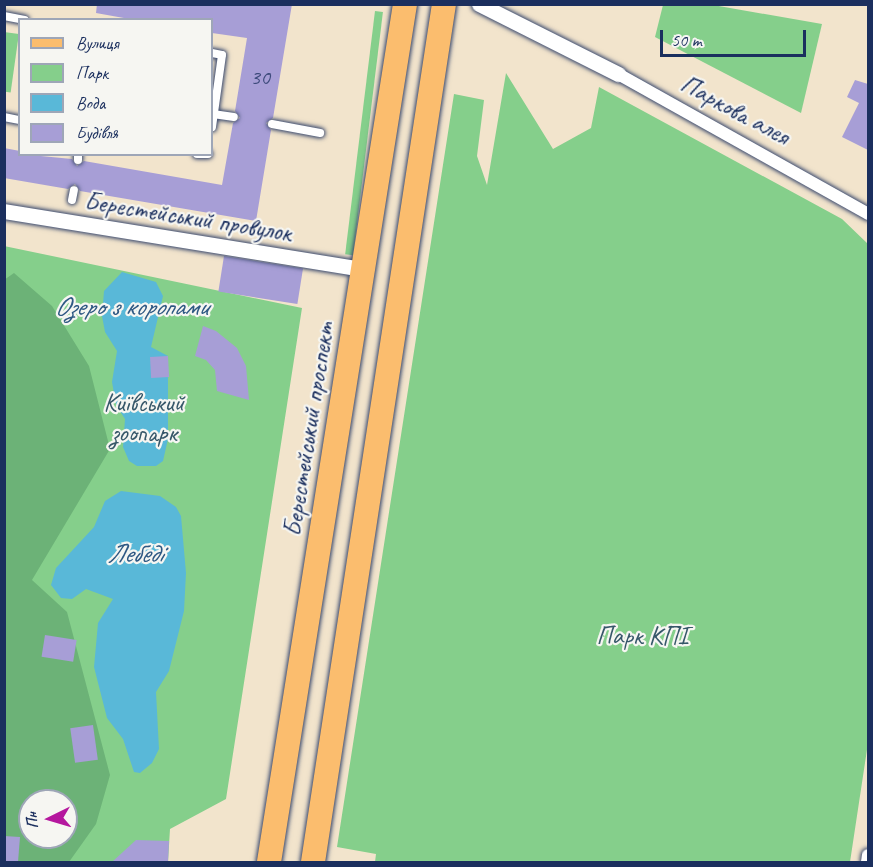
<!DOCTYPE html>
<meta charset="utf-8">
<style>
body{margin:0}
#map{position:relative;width:873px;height:867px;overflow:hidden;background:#f2e4cc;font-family:Caveat,sans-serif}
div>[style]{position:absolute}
.green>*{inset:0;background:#85cf8b;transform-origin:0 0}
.forest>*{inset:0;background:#6cb277}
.water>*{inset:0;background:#59b8d8}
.building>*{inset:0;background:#a79ed6;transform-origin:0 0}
.roads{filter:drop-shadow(0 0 2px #3b4a6e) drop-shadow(0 0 2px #3b4a6e)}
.service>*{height:8px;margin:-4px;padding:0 4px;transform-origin:4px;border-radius:4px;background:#fff}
.pedestrian>*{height:12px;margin:-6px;padding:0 6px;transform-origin:6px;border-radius:6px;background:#fff}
.minor>*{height:15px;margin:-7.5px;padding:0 7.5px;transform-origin:7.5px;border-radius:7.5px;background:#fff}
.primary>*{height:24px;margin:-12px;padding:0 12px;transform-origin:12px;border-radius:12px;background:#fbbd6e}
span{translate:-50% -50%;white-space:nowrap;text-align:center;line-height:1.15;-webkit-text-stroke:4.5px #f6f6f2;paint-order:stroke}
.number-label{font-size:22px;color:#3e4b7c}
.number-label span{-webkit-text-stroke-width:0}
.street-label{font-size:26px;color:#1b2f5e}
.park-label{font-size:26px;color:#365769}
.water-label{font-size:27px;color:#2e5883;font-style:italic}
.frame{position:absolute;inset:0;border:6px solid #1b2f5e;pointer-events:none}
.legend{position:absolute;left:18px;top:18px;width:195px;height:138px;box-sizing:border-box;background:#f6f6f2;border:2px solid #9ea6b7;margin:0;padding:8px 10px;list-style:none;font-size:18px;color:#1b2f5e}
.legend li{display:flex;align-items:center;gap:12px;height:30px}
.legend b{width:30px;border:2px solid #9ea6b7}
.north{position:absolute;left:18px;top:789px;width:60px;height:60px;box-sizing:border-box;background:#f6f6f2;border:2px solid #9ea6b7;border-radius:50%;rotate:265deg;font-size:16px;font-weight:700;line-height:24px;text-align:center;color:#1b2f5e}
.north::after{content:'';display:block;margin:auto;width:21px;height:27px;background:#b5179e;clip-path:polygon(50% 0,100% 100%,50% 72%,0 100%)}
.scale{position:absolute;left:660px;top:30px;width:146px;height:27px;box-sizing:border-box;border:3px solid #1b2f5e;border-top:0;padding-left:8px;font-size:18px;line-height:21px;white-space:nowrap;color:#1b2f5e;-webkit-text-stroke:4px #f6f6f2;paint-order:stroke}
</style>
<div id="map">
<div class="green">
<div style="clip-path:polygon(663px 5px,713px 5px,822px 24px,801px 113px,655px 37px)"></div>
<div style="left:375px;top:11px;width:8px;height:245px;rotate:7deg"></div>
<div style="left:4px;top:32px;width:15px;height:59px;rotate:8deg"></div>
<div style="clip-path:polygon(506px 73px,553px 149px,591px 128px,599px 87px,842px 219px,868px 244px,868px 743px,850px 862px,375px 862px,376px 854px,337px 847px,454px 94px,484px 100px,477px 156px,487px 185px)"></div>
<div style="clip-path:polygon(evenodd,4px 246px,302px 308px,226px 799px,170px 829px,168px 862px,5px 862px,4px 246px,30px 801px,66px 801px,66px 837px,30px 837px,30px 801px)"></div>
</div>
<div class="forest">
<div style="clip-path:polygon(evenodd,14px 273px,52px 306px,89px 366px,110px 449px,32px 580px,67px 612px,110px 775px,96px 824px,69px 862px,5px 862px,4px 280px,14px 273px,30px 801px,66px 801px,66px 837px,30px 837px,30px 801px)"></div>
</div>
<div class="water">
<div style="clip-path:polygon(122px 272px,156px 282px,163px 296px,151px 347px,168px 356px,168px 439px,163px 461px,156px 466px,137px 466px,129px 461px,123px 447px,125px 419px,116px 405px,112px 382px,117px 351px,105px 332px,102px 316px,104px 291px)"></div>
<div style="clip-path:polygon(121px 491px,160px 496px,176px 507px,181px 516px,186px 573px,184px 611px,169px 671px,156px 692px,159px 749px,152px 763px,140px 773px,134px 772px,123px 739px,107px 718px,94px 667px,98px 623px,113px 599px,86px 589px,72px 599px,61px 598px,51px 585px,56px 568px,94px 527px,105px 501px)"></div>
</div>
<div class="building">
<div style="clip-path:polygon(97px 4px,292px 4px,273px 118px,266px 123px,271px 130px,256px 221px,80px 191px,75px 184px,68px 189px,4px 178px,4px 148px,20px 151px,20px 154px,72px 159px,77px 166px,84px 161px,222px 185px,233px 123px,240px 118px,235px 111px,247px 38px,212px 33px,212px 20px,135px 20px,96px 13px)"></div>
<div style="clip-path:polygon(855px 80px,868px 84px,868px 150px,842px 137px,859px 103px,847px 97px)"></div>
<div style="left:224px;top:256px;width:80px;height:36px;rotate:9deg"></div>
<div style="clip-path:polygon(203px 326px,216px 331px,237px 348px,246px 366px,249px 400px,217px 391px,215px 370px,206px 360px,195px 356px)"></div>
<div style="left:168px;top:356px;width:21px;height:18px;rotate:87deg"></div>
<div style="left:45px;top:635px;width:32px;height:22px;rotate:9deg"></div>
<div style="left:93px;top:725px;width:35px;height:23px;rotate:82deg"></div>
<div style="clip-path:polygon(4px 836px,20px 837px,18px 862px,4px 862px)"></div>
<div style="clip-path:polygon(136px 840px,169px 841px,168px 862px,112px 862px)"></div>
</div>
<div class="roads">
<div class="service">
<div style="left:4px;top:16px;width:21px;rotate:11deg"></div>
<div style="left:212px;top:53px;width:10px;rotate:11deg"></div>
<div style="left:222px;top:55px;width:73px;rotate:97.9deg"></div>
<div style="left:213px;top:114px;width:21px;rotate:8deg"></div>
<div style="left:4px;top:117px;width:16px;rotate:11deg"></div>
<div style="left:272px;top:124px;width:49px;rotate:10.6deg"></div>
<div style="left:197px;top:154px;width:11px"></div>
<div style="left:78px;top:160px;width:6px;rotate:-90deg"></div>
<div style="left:72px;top:200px;width:10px;rotate:-79deg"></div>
</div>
<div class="pedestrian">
<div style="left:618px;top:74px;width:287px;rotate:29.2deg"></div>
<div style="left:867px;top:862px;width:7px;rotate:-82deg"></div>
</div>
<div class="minor">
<div style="left:479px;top:4px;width:156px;rotate:26.7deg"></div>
<div style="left:4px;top:211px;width:364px;rotate:9.2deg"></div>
</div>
<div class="primary">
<div style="left:269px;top:862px;width:869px;rotate:-80.99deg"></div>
<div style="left:313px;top:862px;width:868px;rotate:-81.32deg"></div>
</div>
</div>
<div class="number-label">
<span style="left:260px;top:78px">30</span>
</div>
<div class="street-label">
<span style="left:735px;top:110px;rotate:28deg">Паркова алея</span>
<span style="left:188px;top:217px;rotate:9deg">Берестейський провулок</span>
<span style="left:309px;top:429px;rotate:-81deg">Берестейський проспект</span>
</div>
<div class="park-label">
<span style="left:144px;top:418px">Київський<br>зоопарк</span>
<span style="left:642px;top:636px">Парк КПІ</span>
</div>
<div class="water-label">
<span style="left:131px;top:307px">Озеро з коропами</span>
<span style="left:135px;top:554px">Лебеді</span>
</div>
<div class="frame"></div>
<ul class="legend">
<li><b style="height:8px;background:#fbbd6e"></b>Вулиця</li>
<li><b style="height:16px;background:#85cf8b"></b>Парк</li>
<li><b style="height:16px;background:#59b8d8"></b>Вода</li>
<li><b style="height:16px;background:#a79ed6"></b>Будівля</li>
</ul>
<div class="north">Пн</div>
<div class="scale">50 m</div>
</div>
